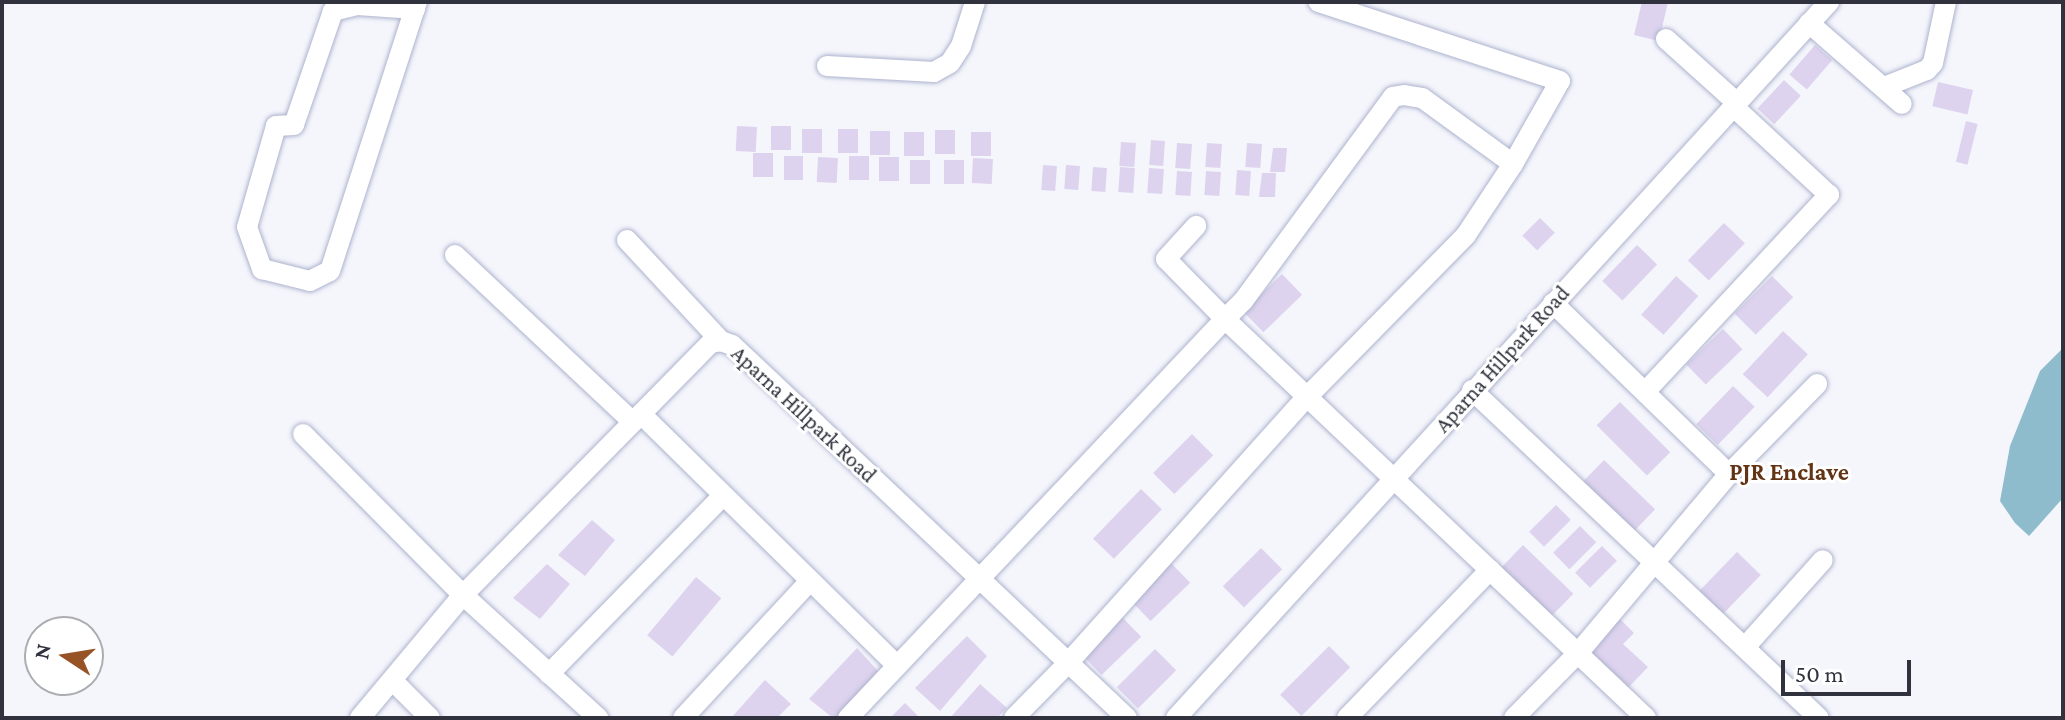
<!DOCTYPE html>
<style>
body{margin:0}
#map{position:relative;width:2065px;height:720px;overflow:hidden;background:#f5f6fc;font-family:"Crimson Pro",serif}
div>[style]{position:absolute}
.water>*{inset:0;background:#8fbccd}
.building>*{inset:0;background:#ded3ee;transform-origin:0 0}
.roads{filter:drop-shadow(0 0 2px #adb3ce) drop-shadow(0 0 2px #adb3ce)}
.street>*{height:20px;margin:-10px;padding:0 10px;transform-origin:10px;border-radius:10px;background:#fff}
span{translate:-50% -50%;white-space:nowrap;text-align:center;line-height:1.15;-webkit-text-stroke:6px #fff;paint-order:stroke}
.street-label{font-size:22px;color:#30333d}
.neighbourhood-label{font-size:24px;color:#623314;font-weight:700}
.frame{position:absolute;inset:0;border:4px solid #30333d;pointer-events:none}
.north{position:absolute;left:24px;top:616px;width:80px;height:80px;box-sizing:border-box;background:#fff;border:2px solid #acadb1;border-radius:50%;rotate:282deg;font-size:22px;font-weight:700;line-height:32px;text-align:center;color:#30333d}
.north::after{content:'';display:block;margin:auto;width:28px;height:36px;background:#975326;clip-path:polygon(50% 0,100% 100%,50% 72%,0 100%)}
.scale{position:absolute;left:1781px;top:660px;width:130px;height:36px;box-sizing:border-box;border:4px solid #30333d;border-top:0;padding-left:10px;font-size:24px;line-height:28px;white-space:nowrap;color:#30333d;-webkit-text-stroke:6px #fff;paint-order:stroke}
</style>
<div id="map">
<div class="water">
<div style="clip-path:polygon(2063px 348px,2063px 498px,2029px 536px,2015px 523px,2000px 501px,2010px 446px,2040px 371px)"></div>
</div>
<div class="building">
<div style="clip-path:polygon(1642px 2px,1668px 2px,1659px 41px,1634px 35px)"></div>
<div style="left:1815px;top:45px;width:23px;height:39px;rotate:41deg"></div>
<div style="left:1784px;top:80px;width:23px;height:39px;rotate:43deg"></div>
<div style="left:1938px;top:82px;width:36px;height:25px;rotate:13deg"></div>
<div style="left:1966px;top:121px;width:12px;height:42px;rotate:14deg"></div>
<div style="left:737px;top:126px;width:20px;height:25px;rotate:3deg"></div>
<div style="left:771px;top:126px;width:20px;height:24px"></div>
<div style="left:802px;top:129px;width:20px;height:24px"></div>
<div style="left:838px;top:129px;width:20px;height:24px"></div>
<div style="left:935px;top:130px;width:20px;height:24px"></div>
<div style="left:870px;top:131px;width:20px;height:24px"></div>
<div style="left:904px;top:132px;width:20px;height:24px"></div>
<div style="left:971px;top:132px;width:20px;height:24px"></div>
<div style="left:1151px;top:140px;width:14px;height:25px;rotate:4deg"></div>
<div style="left:1121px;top:142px;width:15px;height:24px;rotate:4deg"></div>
<div style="left:1177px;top:143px;width:15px;height:25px;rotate:4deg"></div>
<div style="left:1207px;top:143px;width:15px;height:24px;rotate:4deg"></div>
<div style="left:1247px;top:143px;width:15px;height:24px;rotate:4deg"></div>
<div style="clip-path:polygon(1273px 148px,1287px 148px,1285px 172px,1270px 172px)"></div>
<div style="left:753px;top:153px;width:20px;height:24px"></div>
<div style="left:784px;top:156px;width:19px;height:24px"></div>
<div style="left:849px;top:156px;width:20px;height:24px"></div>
<div style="left:818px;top:157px;width:20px;height:25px;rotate:3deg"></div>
<div style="left:879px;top:157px;width:20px;height:24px"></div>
<div style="left:973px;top:158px;width:20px;height:25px;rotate:3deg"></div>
<div style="left:910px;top:160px;width:20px;height:24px"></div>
<div style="left:944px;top:160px;width:20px;height:24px"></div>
<div style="left:1043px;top:165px;width:14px;height:25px;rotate:4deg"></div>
<div style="left:1066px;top:165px;width:14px;height:24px;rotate:4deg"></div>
<div style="left:1093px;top:167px;width:14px;height:24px;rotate:4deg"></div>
<div style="left:1120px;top:167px;width:15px;height:25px;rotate:4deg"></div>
<div style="left:1149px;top:168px;width:15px;height:25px;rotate:4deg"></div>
<div style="left:1237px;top:170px;width:14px;height:25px;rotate:4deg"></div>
<div style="left:1177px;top:171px;width:15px;height:24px;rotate:4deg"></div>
<div style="left:1206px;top:171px;width:15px;height:24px;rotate:4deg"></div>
<div style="clip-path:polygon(1262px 173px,1276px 173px,1275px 197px,1259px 197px)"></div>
<div style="left:1540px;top:218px;width:21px;height:25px;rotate:45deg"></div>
<div style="left:1724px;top:223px;width:29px;height:52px;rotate:44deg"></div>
<div style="left:1637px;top:245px;width:28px;height:50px;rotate:44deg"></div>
<div style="left:1282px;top:274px;width:29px;height:54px;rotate:46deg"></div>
<div style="left:1676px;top:276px;width:30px;height:52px;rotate:42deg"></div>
<div style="left:1772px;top:276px;width:30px;height:53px;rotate:45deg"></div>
<div style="left:1723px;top:329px;width:28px;height:51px;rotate:46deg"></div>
<div style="left:1783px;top:331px;width:34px;height:59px;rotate:43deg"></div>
<div style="left:1733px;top:386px;width:30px;height:53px;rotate:44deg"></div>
<div style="left:1620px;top:402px;width:71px;height:33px;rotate:45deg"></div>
<div style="left:1192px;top:434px;width:30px;height:55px;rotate:45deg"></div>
<div style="left:1604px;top:460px;width:71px;height:30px;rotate:44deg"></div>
<div style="left:1141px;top:489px;width:29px;height:69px;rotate:44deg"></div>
<div style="left:1556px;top:505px;width:21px;height:38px;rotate:45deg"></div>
<div style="clip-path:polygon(592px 520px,615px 540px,585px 576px,558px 555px)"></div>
<div style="left:1580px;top:526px;width:23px;height:38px;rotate:45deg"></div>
<div style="left:1523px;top:545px;width:70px;height:33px;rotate:44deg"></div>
<div style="left:1602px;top:546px;width:21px;height:38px;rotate:45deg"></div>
<div style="left:1261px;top:548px;width:30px;height:54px;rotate:45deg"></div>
<div style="left:1737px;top:552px;width:33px;height:54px;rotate:44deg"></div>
<div style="left:1170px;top:562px;width:29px;height:55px;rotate:46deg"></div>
<div style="clip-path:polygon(547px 564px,570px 584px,540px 619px,513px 598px)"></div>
<div style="left:696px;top:577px;width:33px;height:76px;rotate:40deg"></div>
<div style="left:1121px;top:616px;width:29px;height:55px;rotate:46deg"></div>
<div style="clip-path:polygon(1617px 616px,1634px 633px,1623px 644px,1648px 667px,1627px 689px,1585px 650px)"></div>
<div style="clip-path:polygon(967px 636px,987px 656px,940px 711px,915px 688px)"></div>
<div style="left:1329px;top:646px;width:30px;height:69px;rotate:45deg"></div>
<div style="clip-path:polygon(857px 648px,878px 671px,838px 718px,833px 718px,809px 699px)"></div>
<div style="left:1155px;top:649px;width:30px;height:54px;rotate:45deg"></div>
<div style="clip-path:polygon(765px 680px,791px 704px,777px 718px,731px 718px)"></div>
<div style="clip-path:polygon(980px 684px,1007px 708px,997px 718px,950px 718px)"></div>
<div style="clip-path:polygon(905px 703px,920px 718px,890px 718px)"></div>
</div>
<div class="roads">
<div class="street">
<div style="left:415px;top:9px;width:58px;rotate:-176.1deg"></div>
<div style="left:357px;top:5px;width:25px;rotate:166deg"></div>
<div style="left:333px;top:11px;width:120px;rotate:108.9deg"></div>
<div style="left:294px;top:125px;width:18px;rotate:177deg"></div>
<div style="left:276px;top:126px;width:105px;rotate:106deg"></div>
<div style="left:247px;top:227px;width:45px;rotate:70.3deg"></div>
<div style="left:262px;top:269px;width:49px;rotate:14deg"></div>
<div style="left:310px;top:281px;width:22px;rotate:-27deg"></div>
<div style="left:330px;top:271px;width:283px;rotate:-72.1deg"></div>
<div style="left:1809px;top:23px;width:123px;rotate:41.1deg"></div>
<div style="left:1666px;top:39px;width:96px;rotate:42deg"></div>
<div style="left:827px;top:66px;width:107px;rotate:3.2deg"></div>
<div style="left:934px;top:72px;width:18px;rotate:-29deg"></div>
<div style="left:950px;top:63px;width:20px;rotate:-57deg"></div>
<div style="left:961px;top:46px;width:46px;rotate:-72.3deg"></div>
<div style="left:1884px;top:87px;width:46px;rotate:-21.6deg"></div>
<div style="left:1927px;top:70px;width:9px;rotate:-49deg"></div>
<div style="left:1933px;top:63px;width:62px;rotate:-78deg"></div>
<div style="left:1513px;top:164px;width:112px;rotate:-144deg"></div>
<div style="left:1422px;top:98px;width:18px;rotate:-171deg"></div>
<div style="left:1404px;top:95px;width:11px;rotate:170deg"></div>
<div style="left:1393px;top:97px;width:253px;rotate:126.3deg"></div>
<div style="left:1243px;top:301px;width:25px;rotate:135deg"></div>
<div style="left:1225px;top:319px;width:580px;rotate:43.46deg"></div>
<div style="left:627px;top:240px;width:138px;rotate:47.1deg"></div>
<div style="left:455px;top:255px;width:244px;rotate:43.2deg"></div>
<div style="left:1553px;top:303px;width:245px;rotate:44.2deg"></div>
<div style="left:1472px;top:390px;width:477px;rotate:43.4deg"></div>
<div style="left:1645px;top:392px;width:270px;rotate:-47deg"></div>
<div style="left:1829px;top:195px;width:129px;rotate:-137.2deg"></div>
<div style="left:641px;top:414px;width:359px;rotate:44.5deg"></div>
<div style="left:303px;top:434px;width:227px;rotate:45.2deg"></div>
<div style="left:463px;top:595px;width:183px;rotate:42.3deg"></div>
<div style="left:1746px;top:646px;width:115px;rotate:-48.2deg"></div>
<div style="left:549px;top:674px;width:249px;rotate:-45.7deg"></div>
<div style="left:393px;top:681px;width:52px;rotate:45deg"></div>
<div style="left:360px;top:718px;width:160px;rotate:-50.1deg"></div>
<div style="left:463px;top:595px;width:354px;rotate:-45.5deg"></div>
<div style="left:711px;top:343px;width:10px;rotate:-11deg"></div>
<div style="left:721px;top:341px;width:12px;rotate:20deg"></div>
<div style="left:732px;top:345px;width:115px;rotate:43.2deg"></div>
<div style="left:816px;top:424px;width:428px;rotate:43.4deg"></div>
<div style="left:683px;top:718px;width:187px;rotate:-47.2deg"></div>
<div style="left:848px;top:718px;width:549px;rotate:-46.62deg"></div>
<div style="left:1225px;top:319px;width:84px;rotate:-134.5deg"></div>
<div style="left:1166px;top:259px;width:45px;rotate:-47.7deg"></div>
<div style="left:1014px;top:718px;width:77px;rotate:-45.5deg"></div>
<div style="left:1068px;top:663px;width:356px;rotate:-48.1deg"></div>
<div style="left:1306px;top:398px;width:228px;rotate:-45.5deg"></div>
<div style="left:1466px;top:235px;width:85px;rotate:-56.5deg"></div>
<div style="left:1513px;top:164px;width:95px;rotate:-60.5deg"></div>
<div style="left:1560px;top:81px;width:254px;rotate:-161.9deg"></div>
<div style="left:1176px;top:718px;width:969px;rotate:-47.63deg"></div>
<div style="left:1347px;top:718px;width:206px;rotate:-46deg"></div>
<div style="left:1514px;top:718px;width:93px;rotate:-45.4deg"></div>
<div style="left:1579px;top:652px;width:233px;rotate:-49.9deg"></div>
<div style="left:1729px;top:474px;width:126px;rotate:-45.6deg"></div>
</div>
</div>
<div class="street-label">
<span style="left:1502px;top:359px;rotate:-48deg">Aparna Hillpark Road</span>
<span style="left:804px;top:414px;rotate:43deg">Aparna Hillpark Road</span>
</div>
<div class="neighbourhood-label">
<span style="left:1789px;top:472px">PJR Enclave</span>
</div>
<div class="frame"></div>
<div class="north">N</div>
<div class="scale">50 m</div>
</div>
